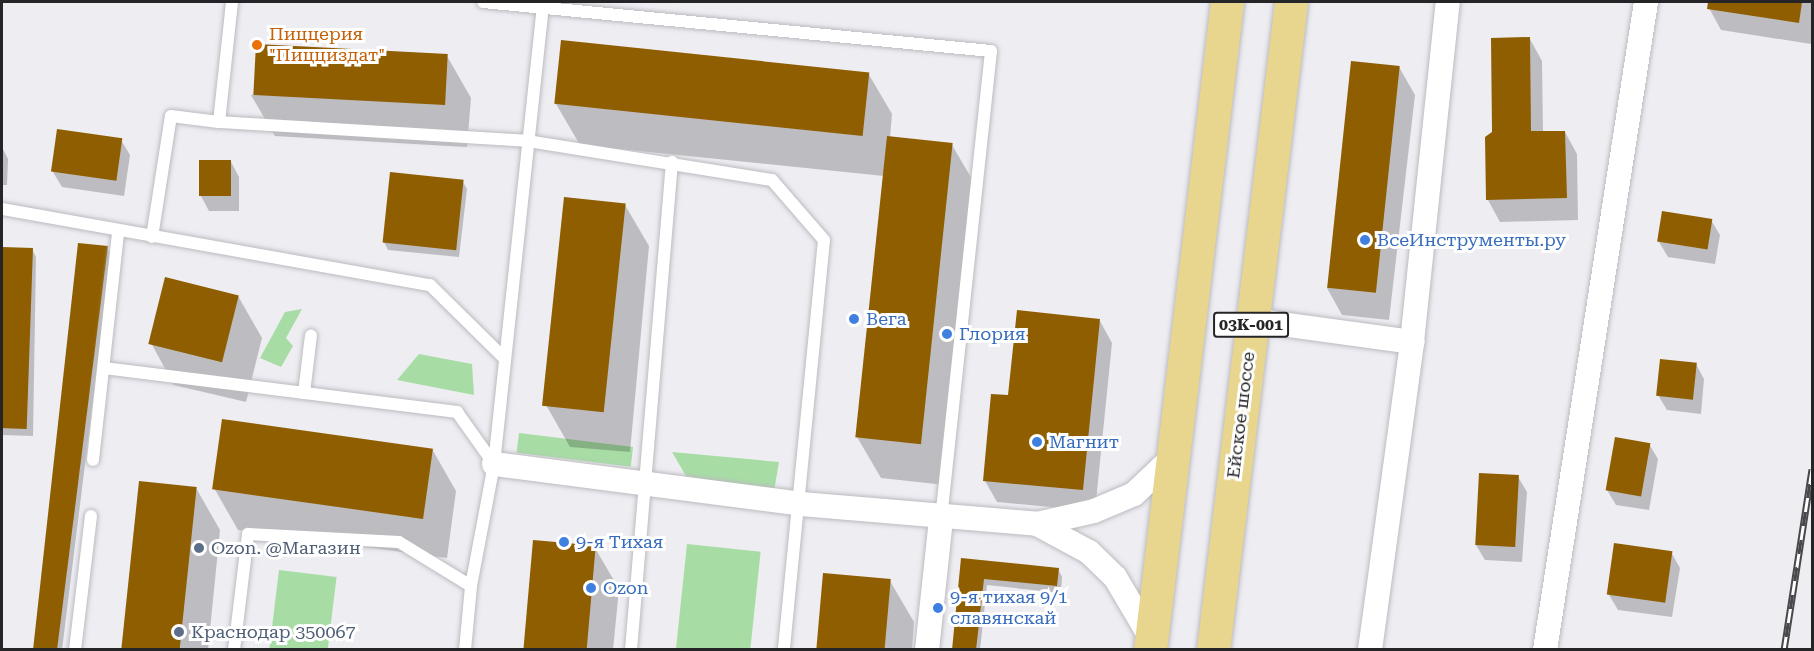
<!DOCTYPE html>
<meta charset="utf-8">
<style>
body{margin:0}
#map{position:relative;width:1814px;height:651px;overflow:hidden;background:#ededf2;font-family:"Roboto Serif",serif}
div>[style]{position:absolute}
.green>*{inset:0;background:#a7dda5;transform-origin:0 0}
.shadow>*{inset:0;background:#0003}
.building>*{inset:0;background:#8f5e01;transform-origin:0 0}
.roads{filter:drop-shadow(0 0 2px #bbbbc0) drop-shadow(0 0 2px #bbbbc0)}
.service>*{height:12px;margin:-6px;padding:0 6px;transform-origin:6px;border-radius:6px;background:#fff}
.minor>*{height:24px;margin:-12px;padding:0 12px;transform-origin:12px;border-radius:12px;background:#fff}
.primary>*{height:33px;margin:-16.5px;padding:0 16.5px;transform-origin:16.5px;border-radius:16.5px;background:#e9d68e}
.rail>*{height:7px;margin-top:-3.5px;transform-origin:0;background:repeating-linear-gradient(90deg,#fff 0 14px,#48484b 0 28px);box-sizing:border-box;border-block:2px solid #48484b}
.dots>*{width:16px;height:16px;translate:-50% -50%;box-sizing:border-box;border:3px solid #fff;border-radius:50%}
span{translate:-50% -50%;white-space:nowrap;text-align:center;line-height:1.15;-webkit-text-stroke:6px #fff;paint-order:stroke}
.shield-label span{padding:2px 4px;background:#fff;border:2px solid;border-radius:4px;-webkit-text-stroke-width:0}
.shield-label{font-size:16px;color:#252527;font-weight:700}
.food-label{font-size:18px;color:#c56008}
.left{translate:0 -50%;text-align:left}
.shop-label{font-size:18px;color:#366cbe}
.street-label{font-size:18px;color:#252527}
.service-label{font-size:18px;color:#4e5e75}
.frame{position:absolute;inset:0;border:3px solid #252527;pointer-events:none}
</style>
<div id="map">
<div class="green">
<div style="clip-path:polygon(302px 309px,286px 338px,293px 346px,281px 367px,260px 358px,285px 312px)"></div>
<div style="clip-path:polygon(419px 354px,472px 364px,474px 395px,397px 380px)"></div>
<div style="left:519px;top:433px;width:115px;height:20px;rotate:7deg"></div>
<div style="clip-path:polygon(672px 452px,779px 462px,774px 491px,686px 476px)"></div>
<div style="left:687px;top:544px;width:74px;height:105px;rotate:6deg"></div>
<div style="left:279px;top:570px;width:58px;height:80px;rotate:7deg"></div>
</div>
<div class="shadow">
<div style="clip-path:polygon(1710px 2px,1812px 2px,1811px 44px,1721px 30px,1709px 8px)"></div>
<div style="clip-path:polygon(1530px 39px,1542px 61px,1543px 132px,1565px 132px,1577px 154px,1578px 220px,1500px 222px,1488px 200px,1493px 133px)"></div>
<div style="clip-path:polygon(447px 56px,471px 98px,467px 147px,275px 136px,251px 95px)"></div>
<div style="clip-path:polygon(1399px 67px,1415px 95px,1389px 320px,1342px 315px,1327px 288px)"></div>
<div style="clip-path:polygon(868px 73px,892px 114px,890px 138px,952px 145px,976px 186px,945px 485px,881px 478px,857px 437px,884px 176px,580px 145px,556px 104px)"></div>
<div style="clip-path:polygon(121px 140px,130px 155px,124px 196px,62px 187px,53px 172px)"></div>
<div style="clip-path:polygon(2px 147px,8px 159px,7px 185px,2px 185px)"></div>
<div style="clip-path:polygon(231px 162px,239px 177px,239px 211px,209px 211px,201px 196px)"></div>
<div style="clip-path:polygon(463px 182px,467px 189px,459px 257px,388px 250px,384px 242px)"></div>
<div style="clip-path:polygon(625px 205px,649px 246px,630px 452px,570px 447px,546px 405px)"></div>
<div style="clip-path:polygon(1711px 220px,1720px 235px,1715px 264px,1668px 257px,1659px 242px)"></div>
<div style="clip-path:polygon(107px 248px,111px 255px,62px 650px,34px 650px)"></div>
<div style="clip-path:polygon(2px 249px,32px 249px,36px 257px,33px 436px,2px 435px)"></div>
<div style="clip-path:polygon(238px 296px,262px 338px,246px 402px,174px 385px,151px 343px)"></div>
<div style="clip-path:polygon(1100px 321px,1112px 343px,1095px 511px,997px 502px,985px 481px,1010px 397px)"></div>
<div style="clip-path:polygon(1696px 364px,1704px 379px,1701px 414px,1667px 410px,1658px 395px)"></div>
<div style="clip-path:polygon(1649px 444px,1658px 459px,1649px 510px,1616px 505px,1607px 490px)"></div>
<div style="clip-path:polygon(432px 449px,456px 491px,447px 558px,238px 530px,214px 488px)"></div>
<div style="clip-path:polygon(1518px 477px,1527px 492px,1522px 562px,1485px 560px,1476px 545px)"></div>
<div style="clip-path:polygon(196px 488px,220px 530px,208px 650px,123px 650px)"></div>
<div style="clip-path:polygon(595px 548px,619px 589px,613px 650px,524px 650px)"></div>
<div style="clip-path:polygon(1671px 552px,1680px 568px,1672px 617px,1618px 610px,1609px 595px)"></div>
<div style="clip-path:polygon(963px 559px,1058px 569px,1062px 577px,1061px 593px,987px 585px,980px 650px,953px 650px)"></div>
<div style="clip-path:polygon(890px 581px,914px 622px,912px 650px,819px 650px)"></div>
</div>
<div class="building">
<div style="clip-path:polygon(1708px 2px,1802px 2px,1799px 23px,1707px 9px)"></div>
<div style="clip-path:polygon(1530px 37px,1531px 131px,1565px 131px,1567px 198px,1486px 200px,1485px 137px,1492px 132px,1491px 38px)"></div>
<div style="left:561px;top:40px;width:310px;height:64px;rotate:6deg"></div>
<div style="left:256px;top:44px;width:192px;height:51px;rotate:3deg"></div>
<div style="left:1351px;top:61px;width:49px;height:228px;rotate:6deg"></div>
<div style="left:57px;top:129px;width:66px;height:43px;rotate:8deg"></div>
<div style="left:887px;top:136px;width:66px;height:303px;rotate:6deg"></div>
<div style="left:199px;top:160px;width:32px;height:36px"></div>
<div style="left:390px;top:172px;width:74px;height:71px;rotate:6deg"></div>
<div style="left:564px;top:197px;width:62px;height:210px;rotate:6deg"></div>
<div style="left:1662px;top:211px;width:51px;height:31px;rotate:9deg"></div>
<div style="clip-path:polygon(78px 243px,108px 246px,57px 650px,33px 650px)"></div>
<div style="left:2px;top:247px;width:31px;height:181px;rotate:2deg"></div>
<div style="left:165px;top:277px;width:76px;height:69px;rotate:14deg"></div>
<div style="clip-path:polygon(1017px 310px,1100px 319px,1083px 490px,983px 481px,991px 394px,1008px 395px)"></div>
<div style="left:1660px;top:359px;width:37px;height:37px;rotate:6deg"></div>
<div style="left:222px;top:419px;width:213px;height:71px;rotate:8deg"></div>
<div style="left:1615px;top:437px;width:36px;height:54px;rotate:10deg"></div>
<div style="left:1479px;top:473px;width:40px;height:72px;rotate:3deg"></div>
<div style="left:139px;top:481px;width:58px;height:170px;rotate:6deg"></div>
<div style="left:533px;top:540px;width:63px;height:110px;rotate:5deg"></div>
<div style="left:1614px;top:543px;width:59px;height:52px;rotate:8deg"></div>
<div style="clip-path:polygon(961px 558px,1059px 568px,1057px 586px,984px 579px,976px 650px,952px 650px)"></div>
<div style="left:823px;top:573px;width:68px;height:77px;rotate:5deg"></div>
</div>
<div class="roads">
<div class="service">
<div style="left:483px;top:2px;width:510px;rotate:5.51deg"></div>
<div style="left:991px;top:51px;width:470px;rotate:96.1deg"></div>
<div style="left:219px;top:122px;width:310px;rotate:3.5deg"></div>
<div style="left:528px;top:141px;width:247px;rotate:9.1deg"></div>
<div style="left:772px;top:180px;width:79px;rotate:49.1deg"></div>
<div style="left:824px;top:240px;width:412px;rotate:95.6deg"></div>
<div style="left:2px;top:209px;width:435px;rotate:10.1deg"></div>
<div style="left:430px;top:285px;width:103px;rotate:44.6deg"></div>
<div style="left:152px;top:237px;width:122px;rotate:-81.1deg"></div>
<div style="left:171px;top:116px;width:48px;rotate:7.1deg"></div>
<div style="left:219px;top:122px;width:121px;rotate:-83.8deg"></div>
<div style="left:104px;top:368px;width:356px;rotate:7.1deg"></div>
<div style="left:457px;top:412px;width:64px;rotate:54.6deg"></div>
<div style="left:304px;top:393px;width:58px;rotate:-83.1deg"></div>
<div style="left:93px;top:460px;width:229px;rotate:-83.7deg"></div>
<div style="left:75px;top:650px;width:135px;rotate:-83.2deg"></div>
<div style="left:234px;top:650px;width:117px;rotate:-83.1deg"></div>
<div style="left:248px;top:534px;width:151px;rotate:3deg"></div>
<div style="left:399px;top:542px;width:84px;rotate:31.4deg"></div>
<div style="left:465px;top:650px;width:64px;rotate:-84.6deg"></div>
<div style="left:471px;top:586px;width:124px;rotate:-79.3deg"></div>
<div style="left:494px;top:464px;width:461px;rotate:-83.9deg"></div>
<div style="left:631px;top:650px;width:490px;rotate:-85.2deg"></div>
</div>
<div class="minor">
<div style="left:1252px;top:320px;width:162px;rotate:7.8deg"></div>
<div style="left:494px;top:464px;width:310px;rotate:7.4deg"></div>
<div style="left:801px;top:504px;width:237px;rotate:4.8deg"></div>
<div style="left:1037px;top:524px;width:58px;rotate:-12.8deg"></div>
<div style="left:1094px;top:511px;width:43px;rotate:-23deg"></div>
<div style="left:1134px;top:494px;width:51px;rotate:-43.4deg"></div>
<div style="left:1037px;top:524px;width:59px;rotate:28.3deg"></div>
<div style="left:1089px;top:552px;width:36px;rotate:44deg"></div>
<div style="left:1115px;top:577px;width:71px;rotate:59.5deg"></div>
<div style="left:927px;top:650px;width:133px;rotate:-83.9deg"></div>
<div style="left:1370px;top:650px;width:311px;rotate:-82.2deg"></div>
<div style="left:1412px;top:342px;width:342px;rotate:-84deg"></div>
<div style="left:1545px;top:650px;width:656px;rotate:-81.14deg"></div>
</div>
<div class="primary">
<div style="left:1150px;top:650px;width:653px;rotate:-83.22deg"></div>
<div style="left:1213px;top:650px;width:653px;rotate:-83.14deg"></div>
</div>
</div>
<div class="rail">
<div style="left:1784px;top:650px;width:183px;rotate:-81.2deg"></div>
</div>
<div class="dots">
<div style="left:257px;top:45px;background:#e8710a"></div>
<div style="left:1365px;top:240px;background:#3f7fe0"></div>
<div style="left:854px;top:319px;background:#3f7fe0"></div>
<div style="left:947px;top:334px;background:#3f7fe0"></div>
<div style="left:1037px;top:442px;background:#3f7fe0"></div>
<div style="left:564px;top:542px;background:#3f7fe0"></div>
<div style="left:199px;top:548px;background:#5c6f8a"></div>
<div style="left:591px;top:588px;background:#3f7fe0"></div>
<div style="left:938px;top:608px;background:#3f7fe0"></div>
<div style="left:179px;top:632px;background:#5c6f8a"></div>
</div>
<div class="shield-label">
<span style="left:1251px;top:325px">03К-001</span>
</div>
<div class="food-label">
<span class="left" style="left:269px;top:45px">Пиццерия<br>"Пицциздат"</span>
</div>
<div class="shop-label">
<span class="left" style="left:1377px;top:240px">ВсеИнструменты.ру</span>
<span class="left" style="left:866px;top:319px">Вега</span>
<span class="left" style="left:959px;top:334px">Глория</span>
<span class="left" style="left:1049px;top:442px">Магнит</span>
<span class="left" style="left:576px;top:542px">9-я Тихая</span>
<span class="left" style="left:603px;top:588px">Ozon</span>
<span class="left" style="left:950px;top:608px">9-я тихая 9/1<br>славянскай</span>
</div>
<div class="street-label">
<span style="left:1241px;top:415px;rotate:-83deg">Ейское шоссе</span>
</div>
<div class="service-label">
<span class="left" style="left:211px;top:548px">Ozon. @Магазин</span>
<span class="left" style="left:191px;top:632px">Краснодар 350067</span>
</div>
<div class="frame"></div>
</div>
